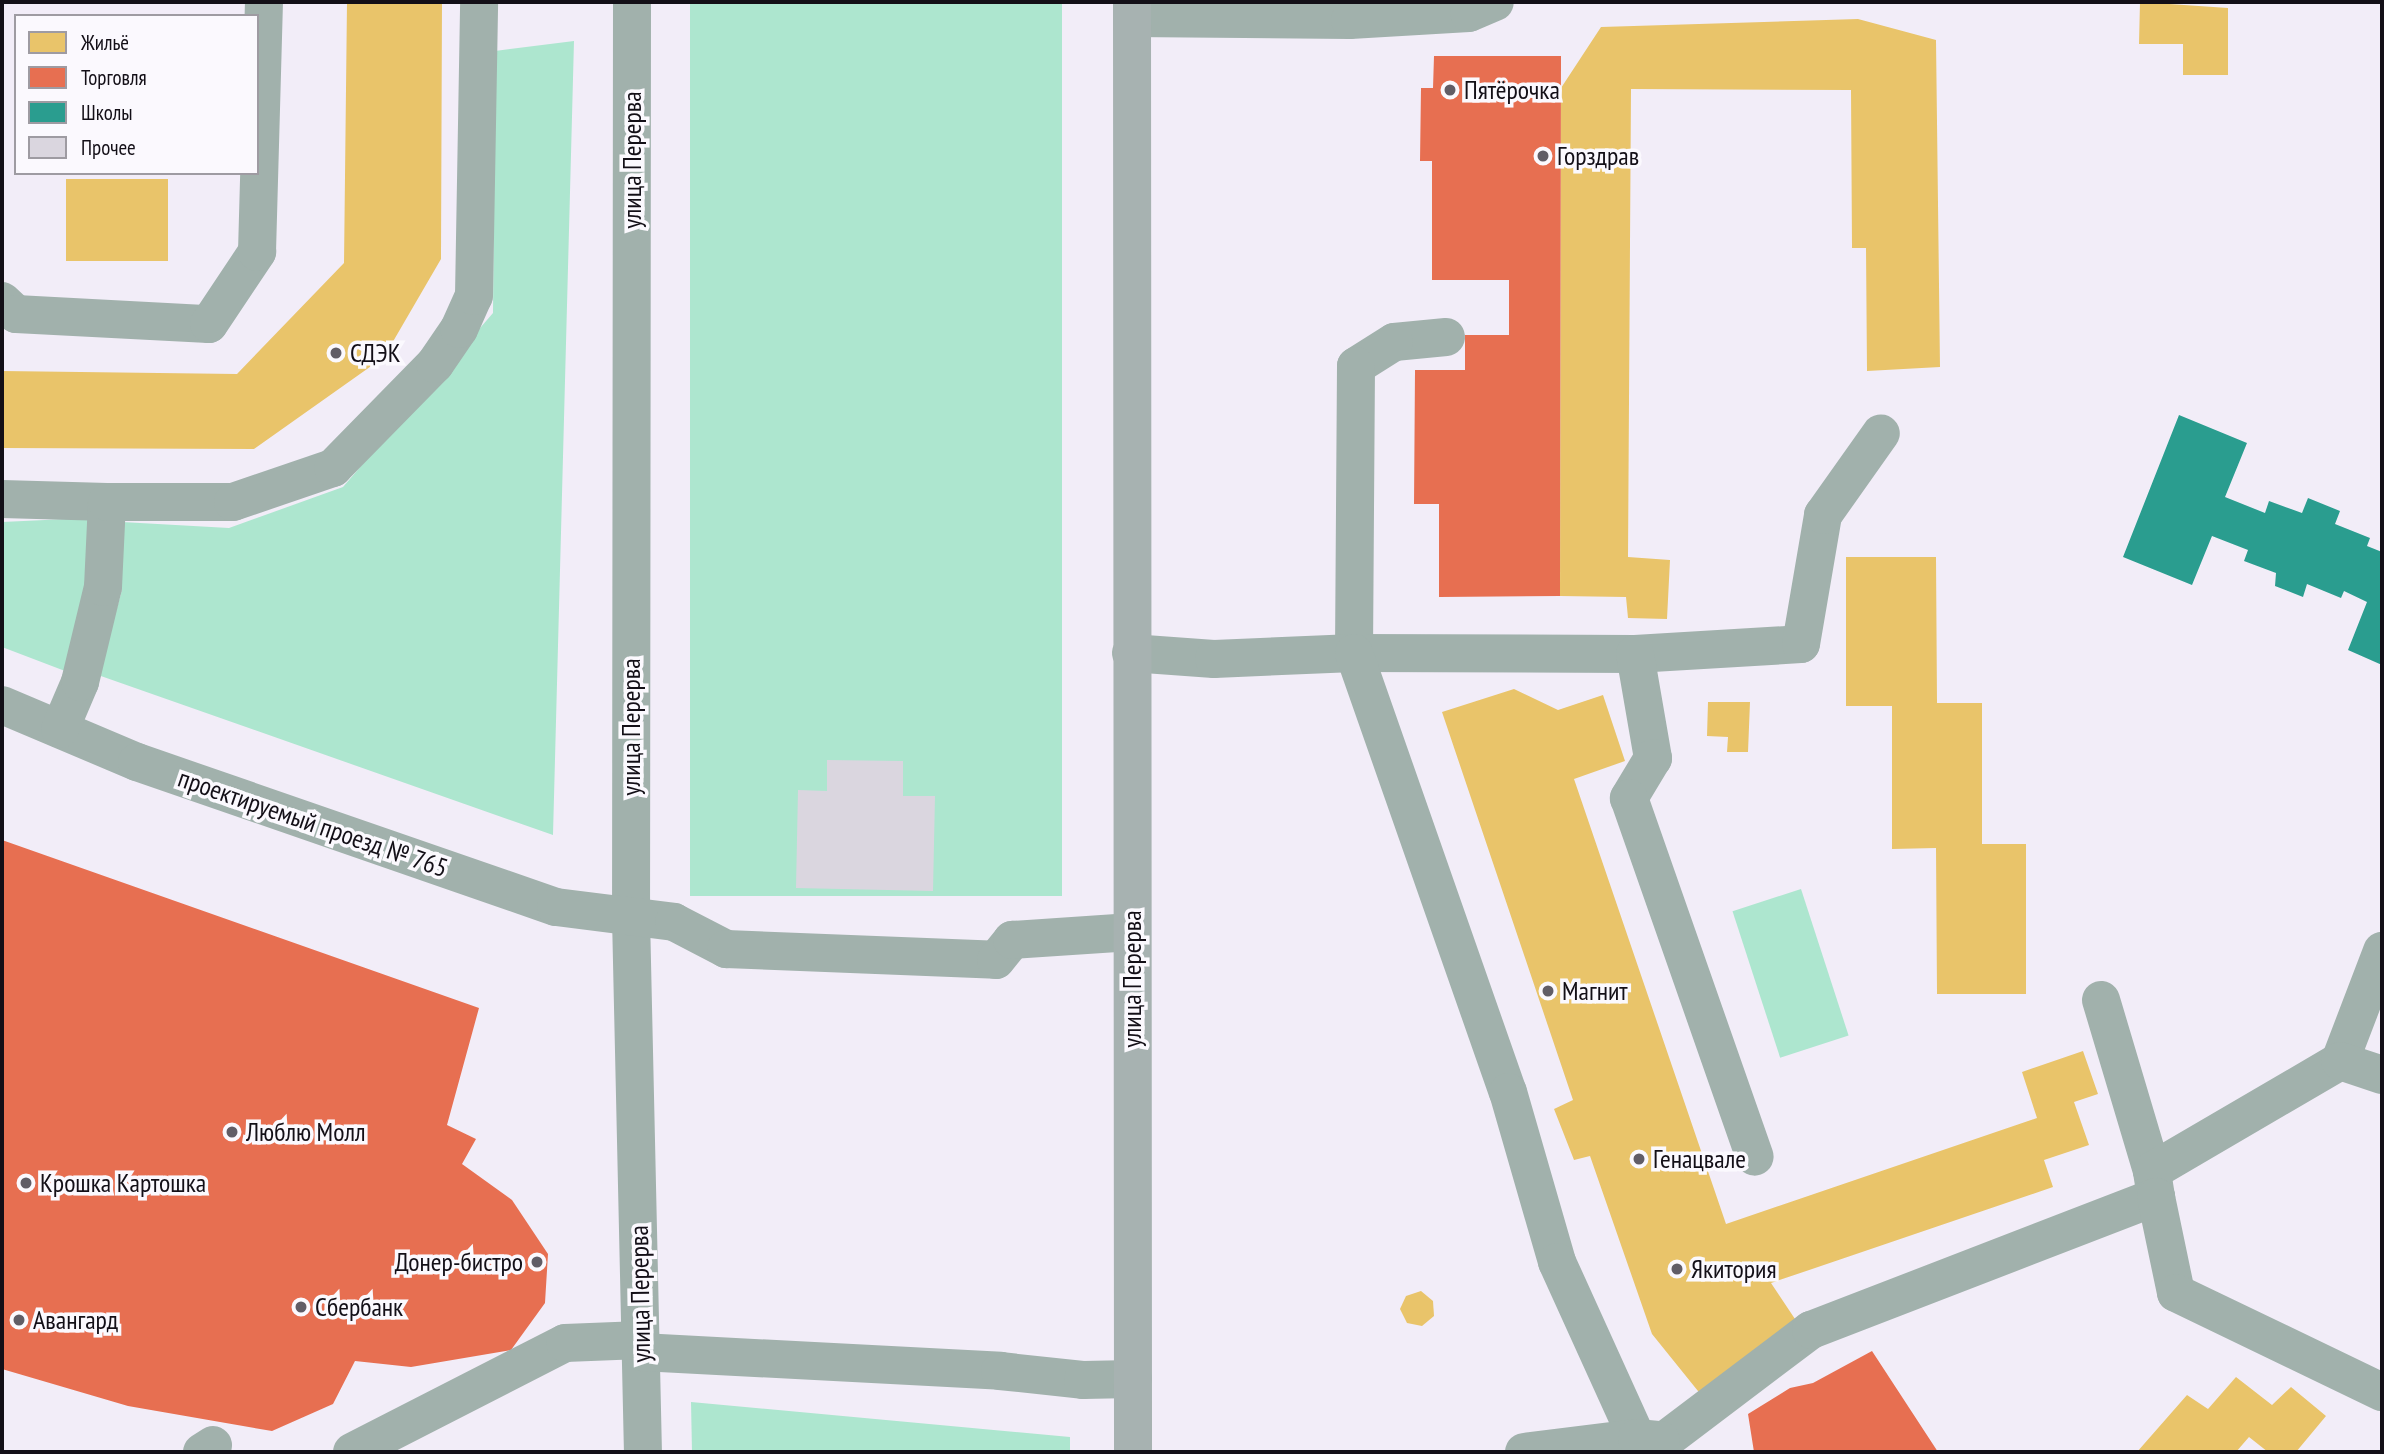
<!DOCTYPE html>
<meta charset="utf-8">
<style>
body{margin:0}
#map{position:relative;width:2384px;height:1454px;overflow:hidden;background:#f2edf8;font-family:"PT Sans Narrow",sans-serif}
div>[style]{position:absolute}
.green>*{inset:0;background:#ade6cf;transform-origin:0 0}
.homes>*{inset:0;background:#e9c46a;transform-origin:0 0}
.shops>*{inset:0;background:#e76f51}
.schools>*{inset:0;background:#2a9d8f}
.building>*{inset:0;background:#dad6df}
.minor>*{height:38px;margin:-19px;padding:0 19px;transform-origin:19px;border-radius:19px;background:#a1b1ac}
.major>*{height:38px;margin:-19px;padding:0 19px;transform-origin:19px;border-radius:19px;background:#a7b2b1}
.dots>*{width:19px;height:19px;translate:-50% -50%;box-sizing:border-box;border:4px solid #fbf9fe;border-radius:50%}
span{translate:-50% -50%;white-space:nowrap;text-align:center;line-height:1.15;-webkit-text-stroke:7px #fbf9fe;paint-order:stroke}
.poi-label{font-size:26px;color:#130f17}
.left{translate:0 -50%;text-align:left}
.right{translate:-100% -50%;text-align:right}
.street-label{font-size:26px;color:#130f17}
.frame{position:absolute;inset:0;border:4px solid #130f17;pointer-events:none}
.legend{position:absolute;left:14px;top:14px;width:245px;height:161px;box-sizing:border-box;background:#fbf9fe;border:2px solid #9e9ba2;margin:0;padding:9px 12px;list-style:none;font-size:21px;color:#130f17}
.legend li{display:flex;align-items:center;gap:14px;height:35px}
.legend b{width:35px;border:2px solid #9e9ba2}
</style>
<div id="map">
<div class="green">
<div style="left:690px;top:2px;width:372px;height:894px"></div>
<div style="clip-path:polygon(574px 41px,553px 835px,98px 675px,122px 590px,122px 522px,229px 528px,343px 487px,493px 313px,495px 51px)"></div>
<div style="clip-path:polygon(88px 518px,89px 588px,65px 671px,2px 647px,2px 522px)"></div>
<div style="left:1801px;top:889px;width:154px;height:72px;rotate:72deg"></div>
<div style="clip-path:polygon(691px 1402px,1070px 1437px,1070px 1452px,692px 1452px)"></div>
</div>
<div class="homes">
<div style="clip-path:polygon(347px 2px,442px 2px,441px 259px,384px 357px,254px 449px,2px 448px,2px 371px,237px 374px,344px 263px)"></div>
<div style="clip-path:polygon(2140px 2px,2228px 8px,2228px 75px,2183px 75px,2183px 44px,2139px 44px)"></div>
<div style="clip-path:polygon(1858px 19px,1936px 40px,1940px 367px,1867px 371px,1866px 248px,1852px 248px,1851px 90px,1631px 89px,1628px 557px,1670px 560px,1667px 619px,1628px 618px,1626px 597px,1560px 596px,1561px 88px,1601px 27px)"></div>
<div style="left:66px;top:179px;width:102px;height:82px"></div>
<div style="clip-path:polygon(1846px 557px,1936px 557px,1937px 703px,1982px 703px,1982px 844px,2026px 844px,2026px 994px,1937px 994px,1936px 848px,1892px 849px,1892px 706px,1846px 706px)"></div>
<div style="clip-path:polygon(1514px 689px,1558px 710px,1603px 695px,1625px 761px,1574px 779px,1726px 1224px,2037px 1118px,2022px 1072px,2083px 1051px,2098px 1094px,2074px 1102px,2089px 1145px,2044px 1160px,2053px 1187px,1771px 1283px,1799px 1325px,1702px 1396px,1652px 1334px,1590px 1156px,1574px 1160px,1554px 1109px,1573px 1100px,1442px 712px)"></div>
<div style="clip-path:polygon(1708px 702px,1750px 702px,1748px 752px,1727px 752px,1728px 737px,1707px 736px)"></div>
<div style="clip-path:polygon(1421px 1291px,1433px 1301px,1434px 1316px,1422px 1326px,1407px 1323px,1400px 1309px,1406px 1296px)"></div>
<div style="clip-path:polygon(2236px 1377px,2272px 1405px,2291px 1387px,2326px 1416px,2296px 1452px,2268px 1452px,2249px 1437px,2236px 1452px,2137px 1452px,2187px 1395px,2208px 1409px)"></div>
</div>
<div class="shops">
<div style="clip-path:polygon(1434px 56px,1561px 56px,1560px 596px,1439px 597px,1439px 504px,1414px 504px,1415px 370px,1465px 370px,1465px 335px,1509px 335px,1509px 280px,1432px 280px,1432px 161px,1420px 161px,1421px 88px,1433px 88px)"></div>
<div style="clip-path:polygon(2px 840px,479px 1008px,447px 1125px,476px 1139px,462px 1164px,512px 1200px,548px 1254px,545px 1303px,511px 1350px,411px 1367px,355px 1361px,333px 1404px,272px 1431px,128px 1406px,2px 1369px)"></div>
<div style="clip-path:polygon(1872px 1351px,1938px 1452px,1754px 1452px,1748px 1414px,1790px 1388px,1813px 1383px)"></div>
</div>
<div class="schools">
<div style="clip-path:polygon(2179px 415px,2247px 443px,2225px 497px,2265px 513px,2269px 501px,2302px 513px,2308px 498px,2340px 511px,2335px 524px,2370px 538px,2367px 546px,2382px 552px,2382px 665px,2348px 650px,2367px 602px,2344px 591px,2341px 598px,2307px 584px,2303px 597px,2275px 586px,2276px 573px,2244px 561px,2248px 550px,2212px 536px,2192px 585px,2123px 557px)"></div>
</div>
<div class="building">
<div style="clip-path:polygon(827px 760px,903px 761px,903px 796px,935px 796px,933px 891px,796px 888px,798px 790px,827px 791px)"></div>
</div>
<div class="minor">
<div style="left:632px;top:2px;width:915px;rotate:90.06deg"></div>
<div style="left:631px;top:917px;width:535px;rotate:88.72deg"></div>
<div style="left:1132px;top:18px;width:218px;rotate:0.5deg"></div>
<div style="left:1350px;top:20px;width:119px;rotate:-3.4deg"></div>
<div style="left:1469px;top:13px;width:28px;rotate:-23deg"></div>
<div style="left:2px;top:301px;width:19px;rotate:43deg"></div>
<div style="left:16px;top:314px;width:193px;rotate:3deg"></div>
<div style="left:209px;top:324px;width:87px;rotate:-56.3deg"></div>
<div style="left:257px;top:252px;width:250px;rotate:-88.4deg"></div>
<div style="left:1446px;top:337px;width:52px;rotate:174.5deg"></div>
<div style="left:1394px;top:342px;width:45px;rotate:147.7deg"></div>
<div style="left:1356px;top:366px;width:287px;rotate:90.4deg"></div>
<div style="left:1354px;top:653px;width:281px;rotate:0.2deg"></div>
<div style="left:1635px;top:654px;width:166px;rotate:-3.4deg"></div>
<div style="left:1801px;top:644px;width:131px;rotate:-80.3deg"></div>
<div style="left:1823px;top:515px;width:100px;rotate:-54.7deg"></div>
<div style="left:2px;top:499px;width:105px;rotate:1.6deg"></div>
<div style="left:1131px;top:653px;width:83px;rotate:4.1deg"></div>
<div style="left:1214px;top:659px;width:140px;rotate:-2.5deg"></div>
<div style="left:1354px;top:653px;width:465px;rotate:70.7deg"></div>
<div style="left:1508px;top:1092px;width:177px;rotate:73.9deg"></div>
<div style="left:1557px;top:1262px;width:193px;rotate:65.6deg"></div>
<div style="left:1635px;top:654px;width:106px;rotate:80.2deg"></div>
<div style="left:1653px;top:758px;width:47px;rotate:121deg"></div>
<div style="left:1629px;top:798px;width:380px;rotate:70.7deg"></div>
<div style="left:2px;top:705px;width:147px;rotate:22.9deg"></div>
<div style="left:137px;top:762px;width:443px;rotate:19.1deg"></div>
<div style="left:556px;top:907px;width:119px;rotate:7.2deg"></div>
<div style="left:674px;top:922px;width:59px;rotate:27.4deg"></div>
<div style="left:726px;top:949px;width:270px;rotate:2.3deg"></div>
<div style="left:996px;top:960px;width:26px;rotate:-51deg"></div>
<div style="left:1012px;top:940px;width:120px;rotate:-3.8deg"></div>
<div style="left:60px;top:729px;width:51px;rotate:-66.9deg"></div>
<div style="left:80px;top:682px;width:98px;rotate:-76.4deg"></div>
<div style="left:103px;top:587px;width:85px;rotate:-87.3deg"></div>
<div style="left:107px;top:502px;width:126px"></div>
<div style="left:233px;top:502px;width:106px;rotate:-18.8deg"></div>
<div style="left:333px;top:468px;width:146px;rotate:-45.6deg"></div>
<div style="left:435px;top:364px;width:42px;rotate:-55.6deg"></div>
<div style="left:459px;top:329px;width:36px;rotate:-66deg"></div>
<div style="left:474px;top:296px;width:294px;rotate:-89deg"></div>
<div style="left:2101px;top:1000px;width:178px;rotate:73.4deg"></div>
<div style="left:2340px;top:1061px;width:118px;rotate:-69.1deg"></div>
<div style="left:2156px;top:1197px;width:26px;rotate:-99deg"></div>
<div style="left:2152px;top:1171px;width:218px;rotate:-30.3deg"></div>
<div style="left:2340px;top:1061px;width:44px;rotate:18.4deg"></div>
<div style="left:641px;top:1352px;width:360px;rotate:3deg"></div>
<div style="left:1000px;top:1371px;width:83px;rotate:6.2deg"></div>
<div style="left:1083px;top:1380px;width:50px;rotate:-1.1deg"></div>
<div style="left:1664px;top:1441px;width:184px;rotate:-37.1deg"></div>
<div style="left:1811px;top:1330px;width:370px;rotate:-21.1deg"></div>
<div style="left:2156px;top:1197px;width:98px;rotate:78.2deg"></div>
<div style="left:2176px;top:1293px;width:229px;rotate:25.7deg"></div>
<div style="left:202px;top:1452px;width:13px;rotate:-32deg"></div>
<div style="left:352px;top:1452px;width:239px;rotate:-27.1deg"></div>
<div style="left:565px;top:1343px;width:76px;rotate:-2.3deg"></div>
<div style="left:1524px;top:1452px;width:114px;rotate:-7.1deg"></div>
<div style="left:1637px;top:1438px;width:24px;rotate:5deg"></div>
</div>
<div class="major">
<div style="left:1132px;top:2px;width:1450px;rotate:89.96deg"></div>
</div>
<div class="dots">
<div style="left:1450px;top:90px;background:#615d66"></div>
<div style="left:1543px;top:156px;background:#615d66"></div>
<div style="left:336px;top:353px;background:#615d66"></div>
<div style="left:1548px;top:991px;background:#615d66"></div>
<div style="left:232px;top:1132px;background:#615d66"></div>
<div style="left:1639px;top:1159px;background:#615d66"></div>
<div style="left:26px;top:1183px;background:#615d66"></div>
<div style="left:537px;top:1262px;background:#615d66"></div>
<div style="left:1677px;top:1269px;background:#615d66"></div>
<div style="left:301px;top:1307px;background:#615d66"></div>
<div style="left:19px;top:1320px;background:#615d66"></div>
</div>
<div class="poi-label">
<span class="left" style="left:1464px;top:90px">Пятёрочка</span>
<span class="left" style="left:1557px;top:156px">Горздрав</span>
<span class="left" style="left:350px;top:353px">СДЭК</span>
<span class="left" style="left:1562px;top:991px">Магнит</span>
<span class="left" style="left:246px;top:1132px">Люблю Молл</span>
<span class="left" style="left:1653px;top:1159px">Генацвале</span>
<span class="left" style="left:40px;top:1183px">Крошка Картошка</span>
<span class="right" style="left:523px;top:1262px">Донер-бистро</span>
<span class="left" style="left:1691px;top:1269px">Якитория</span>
<span class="left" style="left:315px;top:1307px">Сбербанк</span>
<span class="left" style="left:33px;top:1320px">Авангард</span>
</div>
<div class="street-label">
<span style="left:632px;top:160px;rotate:-90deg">улица Перерва</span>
<span style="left:631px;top:727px;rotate:-90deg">улица Перерва</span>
<span style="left:313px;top:823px;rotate:19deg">проектируемый проезд № 765</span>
<span style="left:1132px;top:979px;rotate:-90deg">улица Перерва</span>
<span style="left:640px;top:1294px;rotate:-91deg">улица Перерва</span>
</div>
<div class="frame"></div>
<ul class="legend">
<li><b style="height:19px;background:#e9c46a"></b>Жильё</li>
<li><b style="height:19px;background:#e76f51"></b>Торговля</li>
<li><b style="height:19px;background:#2a9d8f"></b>Школы</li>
<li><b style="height:19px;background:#dad6df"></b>Прочее</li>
</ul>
</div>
